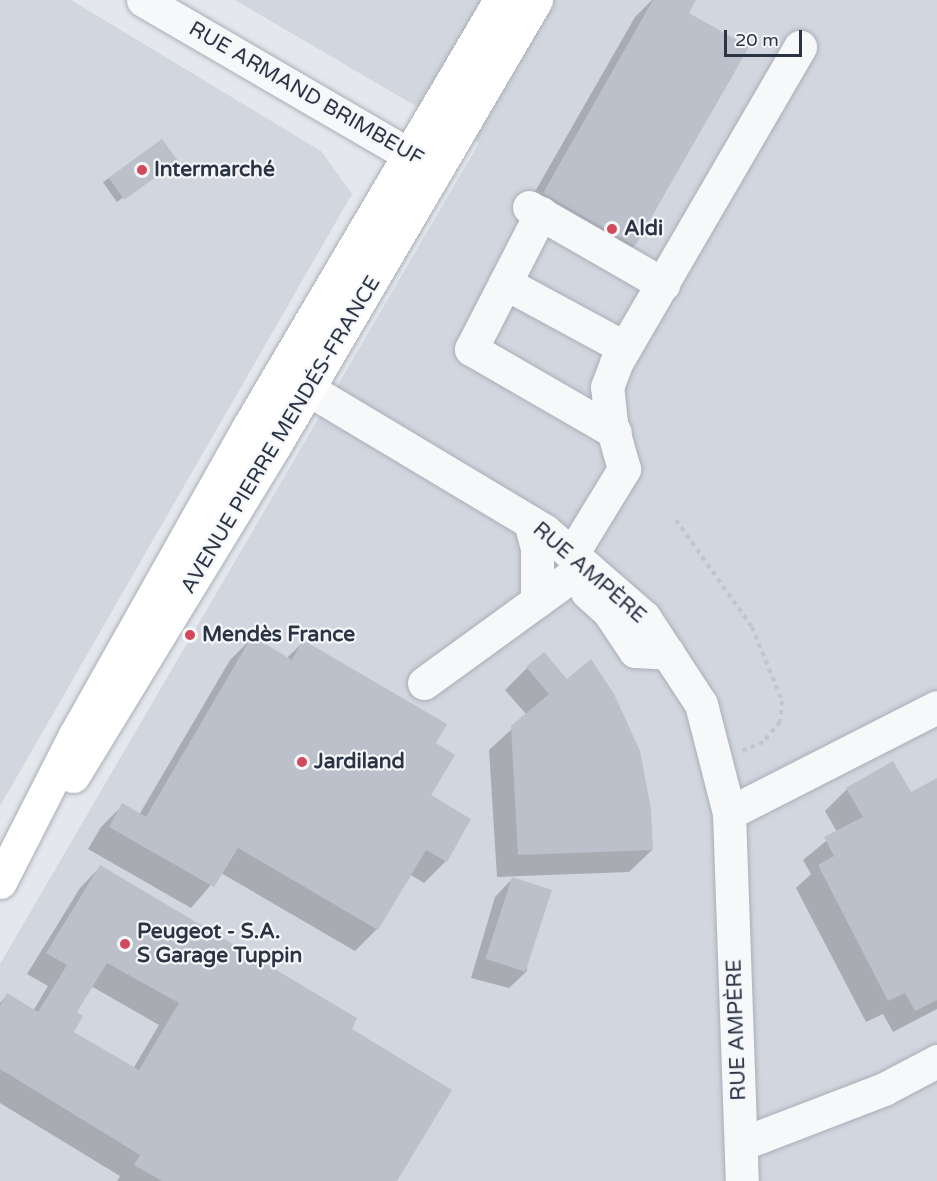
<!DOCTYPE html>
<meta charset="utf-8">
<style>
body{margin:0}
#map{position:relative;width:937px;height:1181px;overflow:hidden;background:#e4e7ec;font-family:"Varela Round",sans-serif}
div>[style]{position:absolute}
.built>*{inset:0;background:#d2d6de}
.shadow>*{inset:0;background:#0003;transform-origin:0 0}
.building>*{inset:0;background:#bbc0ca;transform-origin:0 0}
.path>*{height:4px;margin-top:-2px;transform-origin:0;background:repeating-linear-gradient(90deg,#c2c5cb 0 4.5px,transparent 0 9px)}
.roads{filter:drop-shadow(0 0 2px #a9aeb7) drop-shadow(0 0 2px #a9aeb7)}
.minor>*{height:33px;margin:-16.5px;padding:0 16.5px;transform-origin:16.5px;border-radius:16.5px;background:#f7f8fa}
.major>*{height:33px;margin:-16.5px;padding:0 16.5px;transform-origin:16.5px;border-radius:16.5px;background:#fff}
.dots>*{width:16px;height:16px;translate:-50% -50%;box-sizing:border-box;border:3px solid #f4f6f9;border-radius:50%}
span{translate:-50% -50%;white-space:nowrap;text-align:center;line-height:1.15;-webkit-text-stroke:4.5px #f4f6f9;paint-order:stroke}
.street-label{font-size:21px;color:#2b3445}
.poi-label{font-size:21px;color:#2b3445;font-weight:700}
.left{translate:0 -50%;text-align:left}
.scale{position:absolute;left:724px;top:30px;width:78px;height:27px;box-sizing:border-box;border:3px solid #2b3445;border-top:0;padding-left:8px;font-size:18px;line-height:21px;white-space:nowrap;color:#2b3445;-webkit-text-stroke:4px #f4f6f9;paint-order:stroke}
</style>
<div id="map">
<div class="built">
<div style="clip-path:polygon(0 0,71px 0,321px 151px,352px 194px,0 806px)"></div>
<div style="clip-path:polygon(235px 0,937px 0,937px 1181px,0 1181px,0 964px,479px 143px)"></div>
</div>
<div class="shadow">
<div style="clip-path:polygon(652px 0,695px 0,687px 13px,747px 47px,634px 246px,612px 268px,521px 216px,635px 17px)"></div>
<div style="left:162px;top:141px;width:24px;height:72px;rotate:55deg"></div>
<div style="clip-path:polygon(252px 638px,287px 658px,303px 642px,434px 744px,429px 796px,446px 861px,424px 883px,411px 875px,377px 929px,355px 951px,221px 873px,191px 908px,88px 849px,101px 827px,123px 805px,139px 815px,230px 660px)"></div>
<div style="clip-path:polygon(527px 668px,567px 681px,652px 850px,629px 872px,497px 877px,489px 750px,527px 715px,505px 690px)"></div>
<div style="clip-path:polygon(874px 773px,910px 794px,937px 780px,937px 1009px,893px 1032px,883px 1014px,866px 1022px,796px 888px,811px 874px,803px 860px,837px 832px,825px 811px,847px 789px)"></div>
<div style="clip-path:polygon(evenodd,100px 867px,350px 1029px,394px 1181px,117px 1181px,120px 1176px,0 1103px,0 1003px,7px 995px,33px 1011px,48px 986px,27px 974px,80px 888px,100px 867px,91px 986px,159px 1025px,133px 1069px,72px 1032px,74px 1012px,91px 986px)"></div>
<div style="clip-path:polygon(512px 879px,527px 971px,509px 988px,471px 978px,495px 897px)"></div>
</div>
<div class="building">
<div style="clip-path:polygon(653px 0,696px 0,689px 13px,749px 47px,635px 246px,543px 193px)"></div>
<div style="left:162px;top:139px;width:27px;height:66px;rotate:54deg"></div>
<div style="clip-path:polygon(252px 636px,292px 660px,303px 640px,447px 724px,436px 743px,455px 755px,431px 795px,471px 819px,447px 862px,426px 850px,378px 930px,238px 848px,214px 887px,109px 827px,122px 803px,146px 817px)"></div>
<div style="clip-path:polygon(544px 652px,567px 679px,591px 659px,614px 694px,640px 751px,651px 809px,653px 850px,518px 855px,511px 726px,549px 694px,526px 667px)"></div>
<div style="clip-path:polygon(893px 761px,911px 792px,937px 778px,937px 1000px,915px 1011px,905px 993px,888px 1001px,818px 865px,834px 856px,824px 837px,863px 817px,846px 788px)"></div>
<div style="clip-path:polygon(evenodd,100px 865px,357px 1018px,352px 1029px,452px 1090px,397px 1181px,162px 1181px,134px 1165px,140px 1155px,0 1069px,0 1006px,7px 993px,38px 1012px,67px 965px,46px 953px,100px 865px,107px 963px,179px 1003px,139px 1070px,74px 1032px,83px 1016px,77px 1012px,107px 963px)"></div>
<div style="left:512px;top:877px;width:42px;height:86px;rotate:18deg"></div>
</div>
<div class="path">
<div style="left:676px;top:520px;width:131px;rotate:54.6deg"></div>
<div style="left:752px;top:627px;width:80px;rotate:67.9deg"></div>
<div style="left:782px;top:701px;width:21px;rotate:95deg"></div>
<div style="left:780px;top:722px;width:26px;rotate:130deg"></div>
<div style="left:763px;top:742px;width:23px;rotate:157deg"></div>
</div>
<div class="roads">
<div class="minor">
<div style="left:143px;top:0;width:334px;rotate:30.2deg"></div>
<div style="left:529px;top:207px;width:155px;rotate:29.9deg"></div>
<div style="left:541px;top:213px;width:153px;rotate:117.2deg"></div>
<div style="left:471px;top:349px;width:166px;rotate:30deg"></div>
<div style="left:505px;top:283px;width:136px;rotate:28.4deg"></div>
<div style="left:283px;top:374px;width:305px;rotate:30.9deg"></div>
<div style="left:545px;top:531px;width:131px;rotate:41deg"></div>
<div style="left:644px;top:617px;width:104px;rotate:56.8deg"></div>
<div style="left:701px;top:704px;width:113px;rotate:75.6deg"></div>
<div style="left:729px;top:813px;width:368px;rotate:88deg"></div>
<div style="left:530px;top:522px;width:28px;rotate:75deg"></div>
<div style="left:537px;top:549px;width:52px;rotate:90deg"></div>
<div style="left:572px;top:554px;width:100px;rotate:-58.5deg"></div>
<div style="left:624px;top:469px;width:48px;rotate:-105.8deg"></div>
<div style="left:611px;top:423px;width:36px;rotate:-96deg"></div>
<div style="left:607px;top:387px;width:26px;rotate:-69deg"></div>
<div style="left:616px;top:363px;width:366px;rotate:-59.8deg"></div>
<div style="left:587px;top:592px;width:30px;rotate:42deg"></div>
<div style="left:609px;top:612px;width:47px;rotate:56.3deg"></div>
<div style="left:635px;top:651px;width:33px;rotate:3deg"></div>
<div style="left:424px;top:683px;width:199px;rotate:-36deg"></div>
<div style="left:729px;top:813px;width:233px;rotate:-27deg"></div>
<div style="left:741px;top:1144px;width:153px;rotate:-21deg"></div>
<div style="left:884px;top:1089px;width:60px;rotate:-27.8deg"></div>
</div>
<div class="major">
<div style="left:73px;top:776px;width:388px;rotate:-58.6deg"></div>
<div style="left:275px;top:445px;width:516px;rotate:-59.61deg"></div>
<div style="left:0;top:882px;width:165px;rotate:-63deg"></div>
<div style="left:75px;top:735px;width:352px;rotate:-60.6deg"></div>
<div style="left:248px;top:428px;width:497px;rotate:-59.5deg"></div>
</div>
</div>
<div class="dots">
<div style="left:142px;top:170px;background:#d1495b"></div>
<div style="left:612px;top:229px;background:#d1495b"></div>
<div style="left:190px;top:635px;background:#d1495b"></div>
<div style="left:302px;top:762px;background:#d1495b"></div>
<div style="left:125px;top:944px;background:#d1495b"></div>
</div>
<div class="street-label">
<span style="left:306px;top:94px;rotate:30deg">RUE ARMAND BRIMBEUF</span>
<span style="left:281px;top:435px;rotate:-59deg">AVENUE PIERRE MENDÉS-FRANCE</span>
<span style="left:589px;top:573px;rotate:41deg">RUE AMPÈRE</span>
<span style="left:737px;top:1030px;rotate:-92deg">RUE AMPÈRE</span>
</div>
<div class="poi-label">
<span class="left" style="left:154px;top:170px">Intermarché</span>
<span class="left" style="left:624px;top:229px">Aldi</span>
<span class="left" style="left:202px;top:635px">Mendès France</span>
<span class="left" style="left:314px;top:762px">Jardiland</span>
<span class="left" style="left:137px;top:944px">Peugeot - S.A.<br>S Garage Tuppin</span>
</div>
<div class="scale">20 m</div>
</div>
